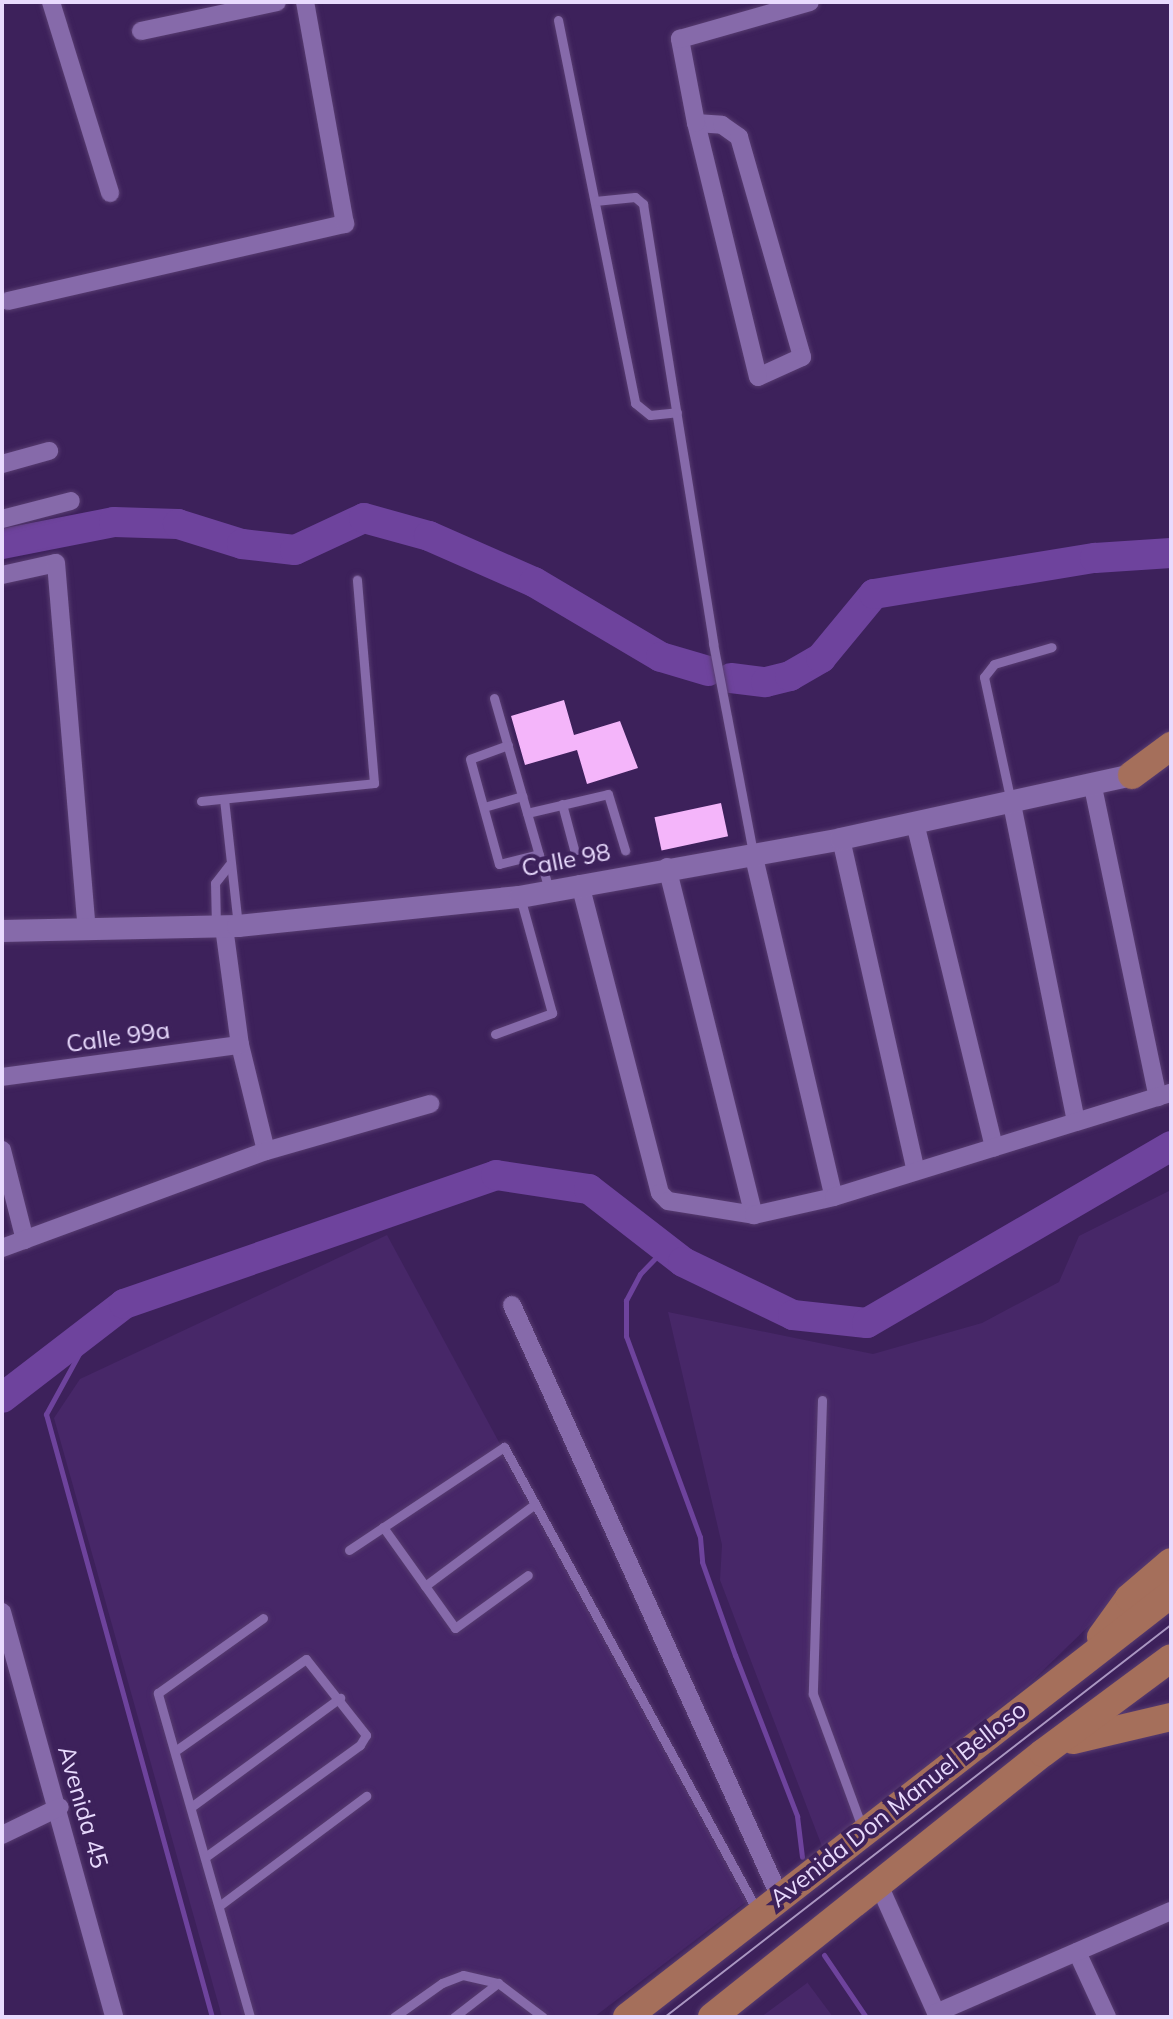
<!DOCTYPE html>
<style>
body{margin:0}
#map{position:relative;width:1173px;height:2019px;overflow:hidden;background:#3d215b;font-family:Mulish,sans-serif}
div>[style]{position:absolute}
.built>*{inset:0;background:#472768}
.stream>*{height:5px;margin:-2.5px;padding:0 2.5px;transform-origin:2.5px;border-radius:2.5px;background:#6e439d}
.river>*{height:30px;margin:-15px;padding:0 15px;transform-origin:15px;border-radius:15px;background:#6e439d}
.building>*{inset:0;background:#f4b5fa;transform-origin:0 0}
.roads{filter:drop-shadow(0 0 2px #573c70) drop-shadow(0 0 2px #573c70)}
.service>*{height:9px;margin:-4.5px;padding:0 4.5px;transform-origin:4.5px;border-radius:4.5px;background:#866aaa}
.minor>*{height:18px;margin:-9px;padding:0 9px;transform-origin:9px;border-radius:9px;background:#866aaa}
.tertiary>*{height:22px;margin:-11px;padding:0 11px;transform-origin:11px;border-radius:11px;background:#866aaa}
.primary>*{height:28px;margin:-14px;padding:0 14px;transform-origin:14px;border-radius:14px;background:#a56f5b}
.tram>*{height:2px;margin:-1px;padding:0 1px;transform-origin:1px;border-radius:1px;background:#aa97c2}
span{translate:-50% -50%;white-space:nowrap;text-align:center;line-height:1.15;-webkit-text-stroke:8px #3d215b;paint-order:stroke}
.street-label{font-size:24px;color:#e8dafd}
.frame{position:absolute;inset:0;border:4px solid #e8dafd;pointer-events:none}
</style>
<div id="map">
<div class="built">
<div style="clip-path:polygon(1171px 1190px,1171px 1546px,1027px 1686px,823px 1849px,720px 1580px,722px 1545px,668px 1312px,873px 1354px,982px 1323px,1059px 1282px,1079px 1236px)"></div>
<div style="clip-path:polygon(387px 1235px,747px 1901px,594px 2017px,222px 2017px,54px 1418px,80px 1379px)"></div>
<div style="clip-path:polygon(807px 1982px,833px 2017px,761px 2017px,807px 1983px)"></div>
</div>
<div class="stream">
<div style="left:665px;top:1248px;width:36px;rotate:134deg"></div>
<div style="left:640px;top:1274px;width:30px;rotate:118deg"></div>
<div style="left:626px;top:1300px;width:36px;rotate:90deg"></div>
<div style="left:626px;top:1336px;width:214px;rotate:69.8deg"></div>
<div style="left:700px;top:1537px;width:25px;rotate:85deg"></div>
<div style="left:702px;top:1562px;width:99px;rotate:70.5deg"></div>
<div style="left:735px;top:1655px;width:173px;rotate:68.9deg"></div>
<div style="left:797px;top:1816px;width:41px;rotate:83deg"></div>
<div style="left:92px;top:1330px;width:96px;rotate:118.7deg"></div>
<div style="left:46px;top:1414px;width:625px;rotate:74.61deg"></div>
<div style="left:824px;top:1955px;width:75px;rotate:55.9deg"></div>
</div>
<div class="river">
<div style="left:2px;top:544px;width:114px;rotate:-11.1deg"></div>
<div style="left:114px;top:522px;width:64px;rotate:1.8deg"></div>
<div style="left:178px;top:524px;width:67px;rotate:17.4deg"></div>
<div style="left:242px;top:544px;width:53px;rotate:6.5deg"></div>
<div style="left:295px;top:550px;width:76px;rotate:-24.9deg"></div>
<div style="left:364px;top:518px;width:67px;rotate:15.5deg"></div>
<div style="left:429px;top:536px;width:115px;rotate:23.7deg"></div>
<div style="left:534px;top:582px;width:147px;rotate:30.6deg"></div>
<div style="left:661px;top:657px;width:49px;rotate:16.6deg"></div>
<div style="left:731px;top:678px;width:35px;rotate:7deg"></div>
<div style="left:766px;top:682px;width:25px;rotate:-14deg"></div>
<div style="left:790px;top:676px;width:36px;rotate:-30deg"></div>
<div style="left:821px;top:658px;width:83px;rotate:-50.4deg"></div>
<div style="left:874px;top:594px;width:224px;rotate:-9.3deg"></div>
<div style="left:1095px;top:558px;width:76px;rotate:-3.8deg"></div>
<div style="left:2px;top:1398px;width:154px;rotate:-37.6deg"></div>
<div style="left:124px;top:1304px;width:394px;rotate:-19.1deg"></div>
<div style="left:496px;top:1175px;width:94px;rotate:8.6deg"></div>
<div style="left:589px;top:1189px;width:119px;rotate:37.8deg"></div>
<div style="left:683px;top:1262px;width:122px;rotate:25.7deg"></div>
<div style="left:793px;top:1315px;width:74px;rotate:6.2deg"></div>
<div style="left:867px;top:1323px;width:352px;rotate:-30.2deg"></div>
</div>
<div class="building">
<div style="clip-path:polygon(564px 700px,574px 735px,620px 721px,638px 768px,587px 784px,577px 750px,525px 765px,511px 716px)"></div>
<div style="left:721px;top:803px;width:34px;height:68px;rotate:78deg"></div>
</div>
<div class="roads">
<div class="service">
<div style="left:558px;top:20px;width:391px;rotate:78.6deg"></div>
<div style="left:635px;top:403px;width:19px;rotate:39deg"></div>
<div style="left:650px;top:415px;width:27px;rotate:-6deg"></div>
<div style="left:595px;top:201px;width:40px;rotate:-5.7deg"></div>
<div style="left:635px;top:197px;width:11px;rotate:41deg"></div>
<div style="left:643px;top:204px;width:445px;rotate:80.9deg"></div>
<div style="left:713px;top:643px;width:214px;rotate:79.2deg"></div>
<div style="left:494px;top:698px;width:200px;rotate:74deg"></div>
<div style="left:508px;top:745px;width:40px;rotate:159.8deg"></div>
<div style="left:470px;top:759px;width:109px;rotate:74.6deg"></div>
<div style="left:499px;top:864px;width:41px;rotate:-14deg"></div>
<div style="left:224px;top:799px;width:128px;rotate:83.7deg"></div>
<div style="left:201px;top:801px;width:174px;rotate:-5.9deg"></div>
<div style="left:374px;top:783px;width:204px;rotate:-94.8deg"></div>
<div style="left:1011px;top:802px;width:128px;rotate:-102.2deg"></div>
<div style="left:984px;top:677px;width:16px;rotate:-52deg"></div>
<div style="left:994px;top:664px;width:60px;rotate:-16.3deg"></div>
<div style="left:562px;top:804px;width:51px;rotate:75.1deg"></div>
<div style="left:484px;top:807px;width:40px;rotate:-16deg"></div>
<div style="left:527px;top:813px;width:83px;rotate:-13.2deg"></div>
<div style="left:608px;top:794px;width:59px;rotate:73.1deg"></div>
<div style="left:216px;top:926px;width:43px;rotate:-91.3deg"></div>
<div style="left:215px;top:883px;width:23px;rotate:-52deg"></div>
<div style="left:495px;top:1034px;width:61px;rotate:-20.2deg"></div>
<div style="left:552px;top:1013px;width:120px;rotate:-105.4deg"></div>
<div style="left:822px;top:1400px;width:294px;rotate:91.8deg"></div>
<div style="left:813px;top:1694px;width:142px;rotate:69.8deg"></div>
<div style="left:383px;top:1527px;width:124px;rotate:54.5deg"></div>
<div style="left:455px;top:1628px;width:90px;rotate:-36deg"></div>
<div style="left:349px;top:1550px;width:186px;rotate:-33.6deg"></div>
<div style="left:504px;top:1447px;width:528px;rotate:61.35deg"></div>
<div style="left:425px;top:1586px;width:137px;rotate:-36.7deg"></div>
<div style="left:175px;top:1751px;width:160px;rotate:-35.1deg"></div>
<div style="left:306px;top:1659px;width:97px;rotate:51.7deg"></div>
<div style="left:366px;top:1735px;width:12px;rotate:121deg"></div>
<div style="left:360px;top:1745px;width:191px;rotate:144.1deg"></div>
<div style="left:191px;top:1807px;width:185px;rotate:-36.2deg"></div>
<div style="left:219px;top:1906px;width:184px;rotate:-36.8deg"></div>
<div style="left:250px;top:2017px;width:337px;rotate:-105.9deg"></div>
<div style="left:158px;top:1693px;width:129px;rotate:-35.5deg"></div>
<div style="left:394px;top:2017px;width:59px;rotate:-35.3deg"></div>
<div style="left:442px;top:1983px;width:22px;rotate:-21deg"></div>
<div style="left:463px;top:1975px;width:36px;rotate:13deg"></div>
<div style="left:498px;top:1983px;width:56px;rotate:37.1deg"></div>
<div style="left:454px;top:2017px;width:56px;rotate:-37.7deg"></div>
</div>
<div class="minor">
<div style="left:51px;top:2px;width:200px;rotate:72.8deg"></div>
<div style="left:141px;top:31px;width:139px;rotate:-12deg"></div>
<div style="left:696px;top:123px;width:26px;rotate:4deg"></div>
<div style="left:722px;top:125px;width:21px;rotate:35deg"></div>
<div style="left:739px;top:137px;width:229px;rotate:74deg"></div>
<div style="left:802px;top:357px;width:48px;rotate:155.6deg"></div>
<div style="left:758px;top:377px;width:261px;rotate:-103.7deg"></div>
<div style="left:696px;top:123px;width:86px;rotate:-100.8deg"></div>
<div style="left:680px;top:39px;width:135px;rotate:-15.9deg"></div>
<div style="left:8px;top:301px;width:346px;rotate:-12.9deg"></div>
<div style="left:345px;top:224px;width:226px;rotate:-100.2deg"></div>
<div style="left:2px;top:464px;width:49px;rotate:-15.5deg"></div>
<div style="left:2px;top:519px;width:71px;rotate:-14.6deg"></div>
<div style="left:2px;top:575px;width:55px;rotate:-12.5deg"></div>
<div style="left:56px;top:563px;width:369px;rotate:85.2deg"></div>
<div style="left:1093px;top:787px;width:317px;rotate:78.2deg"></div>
<div style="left:1012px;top:804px;width:324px;rotate:78.6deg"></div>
<div style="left:915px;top:823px;width:334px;rotate:76.3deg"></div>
<div style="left:841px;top:839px;width:340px;rotate:77.3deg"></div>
<div style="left:753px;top:853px;width:353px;rotate:76.8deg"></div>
<div style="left:667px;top:867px;width:359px;rotate:76deg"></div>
<div style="left:580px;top:884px;width:319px;rotate:75.5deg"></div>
<div style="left:660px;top:1193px;width:11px;rotate:45deg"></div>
<div style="left:668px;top:1201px;width:87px;rotate:9.2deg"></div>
<div style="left:754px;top:1215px;width:82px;rotate:-12.7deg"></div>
<div style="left:834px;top:1197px;width:353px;rotate:-17.2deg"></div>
<div style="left:224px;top:927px;width:119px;rotate:82.3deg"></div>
<div style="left:240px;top:1045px;width:109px;rotate:76.2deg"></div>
<div style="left:2px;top:1077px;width:240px;rotate:-7.7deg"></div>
<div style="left:2px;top:1150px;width:93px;rotate:75.7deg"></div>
<div style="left:2px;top:1248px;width:281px;rotate:-20.2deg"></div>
<div style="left:266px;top:1151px;width:171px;rotate:-16deg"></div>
<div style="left:512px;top:1305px;width:648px;rotate:65.65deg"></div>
<div style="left:2px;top:1612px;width:420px;rotate:74.5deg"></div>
<div style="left:2px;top:1835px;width:64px;rotate:-25.8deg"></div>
<div style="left:879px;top:1885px;width:145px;rotate:65.9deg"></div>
<div style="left:1077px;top:1952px;width:72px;rotate:65.2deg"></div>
<div style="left:936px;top:2013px;width:256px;rotate:-23.5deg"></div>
</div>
<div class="tertiary">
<div style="left:2px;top:931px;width:236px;rotate:-1.2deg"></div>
<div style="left:238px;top:926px;width:283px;rotate:-5.9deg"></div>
<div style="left:520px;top:897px;width:326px;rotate:-10.2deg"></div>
<div style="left:841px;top:839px;width:298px;rotate:-12.4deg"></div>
</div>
<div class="primary">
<div style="left:1132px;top:775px;width:49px;rotate:-36.6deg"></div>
<div style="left:1101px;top:1637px;width:48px;rotate:-54.3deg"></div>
<div style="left:1129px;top:1598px;width:55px;rotate:-40.6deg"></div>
<div style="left:1073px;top:1740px;width:101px;rotate:-13.2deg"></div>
<div style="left:627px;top:2017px;width:689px;rotate:-37.87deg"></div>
<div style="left:712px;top:2017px;width:423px;rotate:-38.6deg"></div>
<div style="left:1043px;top:1753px;width:159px;rotate:-36.6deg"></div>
</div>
</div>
<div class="tram">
<div style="left:665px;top:2017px;width:640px;rotate:-37.77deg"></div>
</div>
<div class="street-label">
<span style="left:566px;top:860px;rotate:-11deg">Calle 98</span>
<span style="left:118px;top:1037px;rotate:-8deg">Calle 99a</span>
<span style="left:898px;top:1804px;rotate:-38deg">Avenida Don Manuel Belloso</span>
<span style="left:83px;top:1807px;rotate:74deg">Avenida 45</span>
</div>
<div class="frame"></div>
</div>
